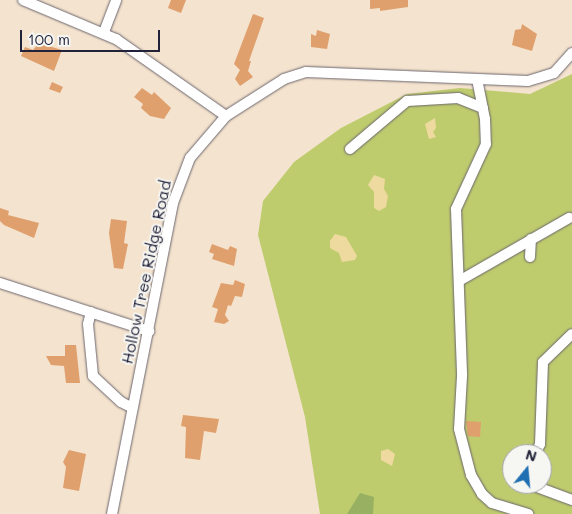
<!DOCTYPE html>
<style>
body{margin:0}
#map{position:relative;width:572px;height:514px;overflow:hidden;background:#f4e3ce;font-family:Mali,sans-serif}
div>[style]{position:absolute}
.green>*{inset:0;background:#bfcc6e}
.forest>*{inset:0;background:#97b061}
.sand>*{inset:0;background:#eeda9e}
.building>*{inset:0;background:#dfa06d}
.roads{filter:drop-shadow(0 0 1px #6c666e) drop-shadow(0 0 1px #6c666e)}
.minor>*{height:10px;margin:-5px;padding:0 5px;transform-origin:5px;border-radius:5px;background:#fff}
span{translate:-50% -50%;white-space:nowrap;text-align:center;line-height:1.15;-webkit-text-stroke:4px #f6f6f2;paint-order:stroke}
.street-label{font-size:16px;color:#22223b}
.north{position:absolute;left:502px;top:444px;width:50px;height:50px;box-sizing:border-box;background:#f6f6f2;border:1px solid #a1a1a9;border-radius:50%;rotate:17deg;font-size:14px;font-weight:700;line-height:20px;text-align:center;color:#22223b}
.north::after{content:'';display:block;margin:auto;width:18px;height:22px;background:#1f6fb2;clip-path:polygon(50% 0,100% 100%,50% 72%,0 100%)}
.scale{position:absolute;left:20px;top:30px;width:140px;height:22px;box-sizing:border-box;border:2px solid #22223b;border-top:0;padding-left:6px;font-size:15px;line-height:18px;white-space:nowrap;color:#22223b;-webkit-text-stroke:4px #f6f6f2;paint-order:stroke}
</style>
<div id="map">
<div class="green">
<div style="clip-path:polygon(evenodd,572px 74px,572px 514px,320px 514px,305px 417px,258px 235px,263px 201px,294px 162px,341px 128px,407px 94px,460px 88px,530px 94px,572px 74px,512px 454px,542px 454px,542px 484px,512px 484px,512px 454px)"></div>
</div>
<div class="forest">
<div style="clip-path:polygon(360px 493px,374px 497px,373px 514px,347px 514px)"></div>
</div>
<div class="sand">
<div style="clip-path:polygon(435px 118px,436px 128px,433px 132px,436px 137px,429px 139px,425px 124px)"></div>
<div style="clip-path:polygon(374px 175px,385px 179px,384px 189px,388px 196px,386px 207px,379px 211px,374px 208px,374px 192px,368px 185px)"></div>
<div style="clip-path:polygon(335px 234px,346px 237px,357px 256px,355px 260px,342px 262px,339px 253px,330px 248px,330px 241px)"></div>
<div style="clip-path:polygon(388px 449px,395px 454px,392px 466px,381px 460px,381px 451px)"></div>
</div>
<div class="building">
<div style="clip-path:polygon(171px 0,186px 0,181px 13px,168px 8px)"></div>
<div style="clip-path:polygon(370px 0,408px 0,408px 7px,380px 11px,380px 8px,370px 9px)"></div>
<div style="clip-path:polygon(253px 14px,264px 18px,249px 61px,251px 61px,248px 71px,253px 77px,240px 86px,235px 79px,240px 70px,234px 64px)"></div>
<div style="clip-path:polygon(522px 24px,537px 34px,532px 51px,512px 45px,515px 30px,521px 29px)"></div>
<div style="clip-path:polygon(317px 30px,330px 34px,327px 49px,311px 47px,311px 34px,316px 36px)"></div>
<div style="clip-path:polygon(39px 43px,62px 50px,54px 71px,21px 56px,25px 47px,33px 50px)"></div>
<div style="clip-path:polygon(52px 82px,63px 87px,60px 93px,49px 89px)"></div>
<div style="clip-path:polygon(142px 88px,152px 95px,154px 92px,171px 108px,164px 119px,150px 116px,141px 108px,143px 104px,134px 97px)"></div>
<div style="clip-path:polygon(0 208px,9px 211px,8px 215px,39px 223px,34px 238px,4px 225px,0 221px)"></div>
<div style="clip-path:polygon(111px 219px,127px 221px,124px 243px,128px 244px,123px 269px,114px 268px,109px 233px)"></div>
<div style="clip-path:polygon(212px 244px,228px 250px,230px 246px,237px 249px,234px 266px,212px 259px,214px 254px,209px 252px)"></div>
<div style="clip-path:polygon(235px 280px,245px 284px,242px 297px,235px 296px,231px 306px,228px 305px,225px 315px,229px 321px,224px 324px,214px 322px,218px 309px,212px 307px,221px 283px,233px 285px)"></div>
<div style="clip-path:polygon(65px 345px,76px 345px,80px 383px,66px 383px,64px 366px,51px 365px,46px 356px,65px 356px)"></div>
<div style="clip-path:polygon(183px 415px,219px 419px,216px 433px,204px 431px,200px 460px,185px 458px,186px 427px,181px 426px)"></div>
<div style="clip-path:polygon(466px 421px,481px 422px,480px 437px,468px 436px)"></div>
<div style="clip-path:polygon(69px 450px,86px 454px,79px 491px,63px 488px,66px 467px,63px 462px)"></div>
</div>
<div class="roads">
<div class="minor">
<div style="left:23px;top:0;width:101px;rotate:22.8deg"></div>
<div style="left:116px;top:39px;width:134px;rotate:35deg"></div>
<div style="left:104px;top:32px;width:34px;rotate:-69deg"></div>
<div style="left:477px;top:79px;width:41px;rotate:78.7deg"></div>
<div style="left:485px;top:119px;width:25px;rotate:88deg"></div>
<div style="left:486px;top:144px;width:72px;rotate:114.8deg"></div>
<div style="left:456px;top:209px;width:167px;rotate:87.9deg"></div>
<div style="left:462px;top:376px;width:53px;rotate:93.2deg"></div>
<div style="left:459px;top:429px;width:48px;rotate:75.4deg"></div>
<div style="left:471px;top:475px;width:22px;rotate:60deg"></div>
<div style="left:482px;top:494px;width:13px;rotate:42deg"></div>
<div style="left:492px;top:503px;width:38px;rotate:17deg"></div>
<div style="left:350px;top:149px;width:75px;rotate:-40.1deg"></div>
<div style="left:407px;top:101px;width:51px;rotate:-3.4deg"></div>
<div style="left:458px;top:98px;width:27px;rotate:22deg"></div>
<div style="left:530px;top:257px;width:18px;rotate:-87deg"></div>
<div style="left:459px;top:281px;width:127px;rotate:-29.8deg"></div>
<div style="left:0;top:283px;width:157px;rotate:17.9deg"></div>
<div style="left:91px;top:312px;width:12px;rotate:104deg"></div>
<div style="left:88px;top:324px;width:52px;rotate:84.5deg"></div>
<div style="left:93px;top:376px;width:38px;rotate:43deg"></div>
<div style="left:121px;top:402px;width:13px;rotate:27deg"></div>
<div style="left:535px;top:454px;width:11px;rotate:-63deg"></div>
<div style="left:540px;top:444px;width:82px;rotate:-87.9deg"></div>
<div style="left:543px;top:362px;width:40px;rotate:-44deg"></div>
<div style="left:529px;top:484px;width:46px;rotate:20.4deg"></div>
<div style="left:112px;top:514px;width:317px;rotate:-78.9deg"></div>
<div style="left:173px;top:203px;width:48px;rotate:-69.3deg"></div>
<div style="left:190px;top:158px;width:55px;rotate:-49.4deg"></div>
<div style="left:226px;top:116px;width:69px;rotate:-32.5deg"></div>
<div style="left:284px;top:79px;width:23px;rotate:-18deg"></div>
<div style="left:306px;top:72px;width:222px;rotate:2.3deg"></div>
<div style="left:528px;top:81px;width:27px;rotate:-17deg"></div>
<div style="left:554px;top:73px;width:27px;rotate:-48deg"></div>
</div>
</div>
<div class="street-label">
<span style="left:146px;top:272px;rotate:-78deg">Hollow Tree Ridge Road</span>
</div>
<div class="north">N</div>
<div class="scale">100 m</div>
</div>
